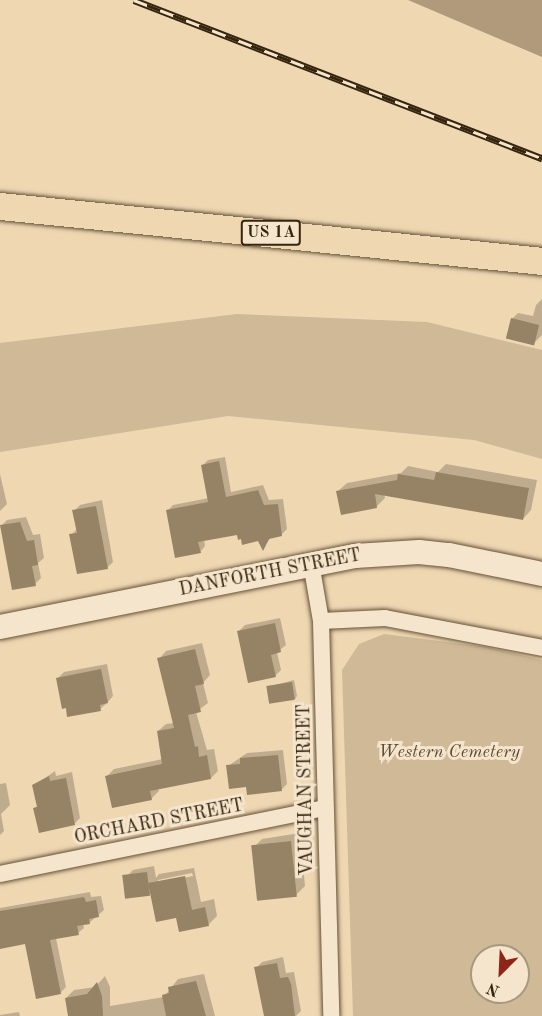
<!DOCTYPE html>
<style>
body{margin:0}
#map{position:relative;width:542px;height:1016px;overflow:hidden;background:#efd7b2;font-family:"Old Standard TT",serif}
div>[style]{position:absolute}
.green>*{inset:0;background:#cfb996}
.water>*{inset:0;background:#b09a7b}
.shadow>*{inset:0;background:#0003}
.building>*{inset:0;background:#968264;transform-origin:0 0}
.roads{filter:drop-shadow(0 0 2px #645238) drop-shadow(0 0 2px #645238)}
.street>*{height:16px;margin:-8px;padding:0 8px;transform-origin:8px;border-radius:8px;background:#f5e5cd}
.secondary>*{height:24px;margin:-12px;padding:0 12px;transform-origin:12px;border-radius:12px;background:#f5e5cd}
.primary>*{height:27px;margin:-13.5px;padding:0 13.5px;transform-origin:13.5px;border-radius:13.5px;background:#efd7b2}
.rail>*{height:7px;margin-top:-3.5px;transform-origin:0;background:repeating-linear-gradient(90deg,#f5e5cd 0 14px,#35250f 0 28px);box-sizing:border-box;border-block:2px solid #35250f}
span{translate:-50% -50%;white-space:nowrap;text-align:center;line-height:1.15;-webkit-text-stroke:6px #f5e5cd;paint-order:stroke}
.shield-label span{padding:2px 4px;background:#f5e5cd;border:2px solid;border-radius:4px;-webkit-text-stroke-width:0}
.shield-label{font-size:16px;color:#35250f;font-weight:700}
.street-label{font-size:18px;color:#35250f}
.park-label{font-size:18px;color:#5c4a31;font-style:italic}
.north{position:absolute;left:470px;top:944px;width:60px;height:60px;box-sizing:border-box;background:#f5e5cd;border:2px solid #a89881;border-radius:50%;rotate:204deg;font-size:16px;font-weight:700;line-height:24px;text-align:center;color:#35250f}
.north::after{content:'';display:block;margin:auto;width:21px;height:27px;background:#8f2418;clip-path:polygon(50% 0,100% 100%,50% 72%,0 100%)}
</style>
<div id="map">
<div class="green">
<div style="clip-path:polygon(237px 314px,427px 322px,542px 350px,542px 459px,474px 440px,228px 416px,0 452px,0 343px)"></div>
<div style="clip-path:polygon(evenodd,384px 634px,486px 647px,542px 660px,542px 1016px,353px 1016px,342px 670px,359px 644px,384px 634px,482px 956px,518px 956px,518px 992px,482px 992px,482px 956px)"></div>
</div>
<div class="water">
<div style="clip-path:polygon(408px 0,542px 0,542px 57px)"></div>
</div>
<div class="shadow">
<div style="clip-path:polygon(542px 299px,542px 335px,534px 343px,512px 319px,518px 313px,533px 316px,536px 305px)"></div>
<div style="clip-path:polygon(225px 457px,231px 492px,263px 485px,269px 500px,283px 499px,287px 529px,281px 535px,271px 537px,263px 548px,259px 540px,238px 534px,204px 540px,205px 546px,200px 552px,167px 511px,173px 505px,209px 498px,203px 465px,208px 460px)"></div>
<div style="clip-path:polygon(446px 464px,537px 480px,531px 510px,523px 519px,384px 494px,385px 498px,376px 507px,338px 491px,347px 483px,401px 473px,408px 466px,438px 472px)"></div>
<div style="clip-path:polygon(0 474px,7px 504px,0 511px)"></div>
<div style="clip-path:polygon(102px 500px,113px 562px,107px 568px,71px 535px,77px 529px,74px 511px,80px 505px)"></div>
<div style="clip-path:polygon(26px 517px,33px 535px,40px 534px,44px 558px,38px 563px,41px 578px,35px 584px,1px 526px,7px 520px)"></div>
<div style="clip-path:polygon(280px 618px,286px 645px,277px 652px,281px 670px,275px 676px,239px 631px,245px 625px)"></div>
<div style="clip-path:polygon(202px 643px,210px 675px,203px 683px,208px 703px,196px 712px,207px 750px,214px 749px,218px 771px,211px 778px,158px 788px,159px 791px,151px 799px,107px 776px,114px 769px,163px 759px,158px 731px,166px 724px,174px 723px,159px 659px,166px 651px)"></div>
<div style="clip-path:polygon(107px 664px,113px 696px,107px 703px,100px 709px,67px 706px,58px 678px,64px 672px)"></div>
<div style="clip-path:polygon(294px 680px,297px 696px,295px 699px,267px 687px)"></div>
<div style="clip-path:polygon(283px 750px,287px 784px,281px 790px,228px 766px,247px 753px)"></div>
<div style="clip-path:polygon(55px 771px,56px 776px,72px 772px,80px 818px,74px 824px,35px 808px,38px 805px,34px 786px)"></div>
<div style="clip-path:polygon(6px 783px,10px 805px,1px 814px,4px 831px,0 835px,0 784px)"></div>
<div style="clip-path:polygon(300px 833px,305px 886px,296px 895px,253px 848px,262px 839px)"></div>
<div style="clip-path:polygon(evenodd,154px 866px,156px 878px,159px 874px,194px 868px,201px 902px,214px 899px,217px 916px,208px 925px,177px 916px,152px 892px,149px 895px,125px 878px,133px 870px,154px 866px,192px 873px,193px 876px,158px 883px,158px 880px,192px 873px)"></div>
<div style="clip-path:polygon(90px 892px,91px 897px,101px 896px,104px 910px,89px 923px,83px 924px,84px 928px,78px 933px,56px 938px,66px 987px,60px 993px,27px 943px,0 947px,0 908px)"></div>
<div style="clip-path:polygon(283px 957px,286px 973px,294px 972px,301px 1011px,296px 1016px,265px 1016px,256px 968px,262px 962px)"></div>
<div style="clip-path:polygon(204px 974px,215px 1016px,70px 1016px,66px 998px,74px 990px,95px 987px,105px 976px,110px 987px,110px 1006px,164px 997px,178px 979px)"></div>
<div style="clip-path:polygon(19px 1012px,20px 1016px,0 1016px,0 1015px)"></div>
</div>
<div class="building">
<div style="left:511px;top:318px;width:29px;height:21px;rotate:14deg"></div>
<div style="clip-path:polygon(219px 461px,226px 497px,258px 490px,264px 505px,278px 504px,282px 536px,269px 539px,263px 551px,258px 541px,242px 545px,241px 539px,238px 540px,237px 535px,198px 542px,201px 553px,175px 558px,166px 510px,208px 502px,201px 465px)"></div>
<div style="clip-path:polygon(436px 472px,529px 488px,523px 520px,375px 494px,377px 508px,341px 515px,336px 491px,397px 480px,398px 474px,434px 480px)"></div>
<div style="clip-path:polygon(96px 506px,108px 569px,77px 574px,69px 534px,77px 533px,72px 510px)"></div>
<div style="clip-path:polygon(20px 522px,27px 541px,34px 540px,38px 565px,32px 566px,36px 586px,12px 590px,0 525px)"></div>
<div style="clip-path:polygon(275px 623px,281px 652px,271px 655px,276px 677px,248px 683px,237px 631px)"></div>
<div style="clip-path:polygon(195px 649px,204px 684px,195px 686px,201px 712px,188px 715px,195px 747px,198px 746px,199px 757px,207px 755px,211px 779px,150px 791px,152px 800px,112px 808px,105px 776px,162px 764px,157px 731px,174px 728px,157px 658px)"></div>
<div style="clip-path:polygon(101px 669px,108px 703px,100px 705px,101px 711px,67px 717px,66px 708px,62px 709px,56px 678px)"></div>
<div style="left:292px;top:682px;width:18px;height:26px;rotate:81deg"></div>
<div style="clip-path:polygon(278px 755px,282px 791px,247px 795px,246px 787px,229px 789px,226px 765px,240px 764px,240px 758px)"></div>
<div style="clip-path:polygon(49px 776px,50px 781px,66px 778px,75px 825px,39px 833px,33px 808px,37px 807px,32px 785px)"></div>
<div style="left:291px;top:841px;width:56px;height:40px;rotate:84deg"></div>
<div style="left:147px;top:872px;width:24px;height:25px;rotate:83deg"></div>
<div style="clip-path:polygon(185px 876px,192px 910px,205px 907px,209px 926px,179px 932px,176px 918px,156px 922px,148px 883px)"></div>
<div style="clip-path:polygon(84px 897px,86px 902px,96px 900px,99px 917px,89px 919px,90px 924px,77px 926px,79px 935px,50px 940px,61px 994px,36px 999px,25px 944px,0 949px,0 911px)"></div>
<div style="clip-path:polygon(277px 963px,280px 978px,288px 977px,291px 984px,295px 1016px,264px 1016px,254px 967px)"></div>
<div style="clip-path:polygon(196px 981px,206px 1016px,166px 1016px,162px 995px,169px 993px,168px 987px)"></div>
<div style="clip-path:polygon(97px 982px,102px 996px,103px 1016px,68px 1016px,65px 998px,87px 994px)"></div>
</div>
<div class="roads">
<div class="street">
<div style="left:311px;top:563px;width:59px;rotate:80.2deg"></div>
<div style="left:321px;top:621px;width:395px;rotate:88.5deg"></div>
<div style="left:321px;top:621px;width:64px;rotate:-2.7deg"></div>
<div style="left:385px;top:618px;width:160px;rotate:10.8deg"></div>
<div style="left:0;top:874px;width:332px;rotate:-11.5deg"></div>
</div>
<div class="secondary">
<div style="left:0;top:627px;width:362px;rotate:-11.3deg"></div>
<div style="left:355px;top:556px;width:64px;rotate:-3.6deg"></div>
<div style="left:419px;top:552px;width:30px;rotate:6deg"></div>
<div style="left:449px;top:555px;width:95px;rotate:11.5deg"></div>
</div>
<div class="primary">
<div style="left:0;top:206px;width:545px;rotate:5.79deg"></div>
</div>
</div>
<div class="rail">
<div style="left:134px;top:0;width:438px;rotate:21.2deg"></div>
</div>
<div class="shield-label">
<span style="left:271px;top:233px">US 1A</span>
</div>
<div class="street-label">
<span style="left:270px;top:573px;rotate:-11deg">DANFORTH STREET</span>
<span style="left:306px;top:790px;rotate:-91deg">VAUGHAN STREET</span>
<span style="left:159px;top:822px;rotate:-11deg">ORCHARD STREET</span>
</div>
<div class="park-label">
<span style="left:449px;top:752px">Western Cemetery</span>
</div>
<div class="north">N</div>
</div>
